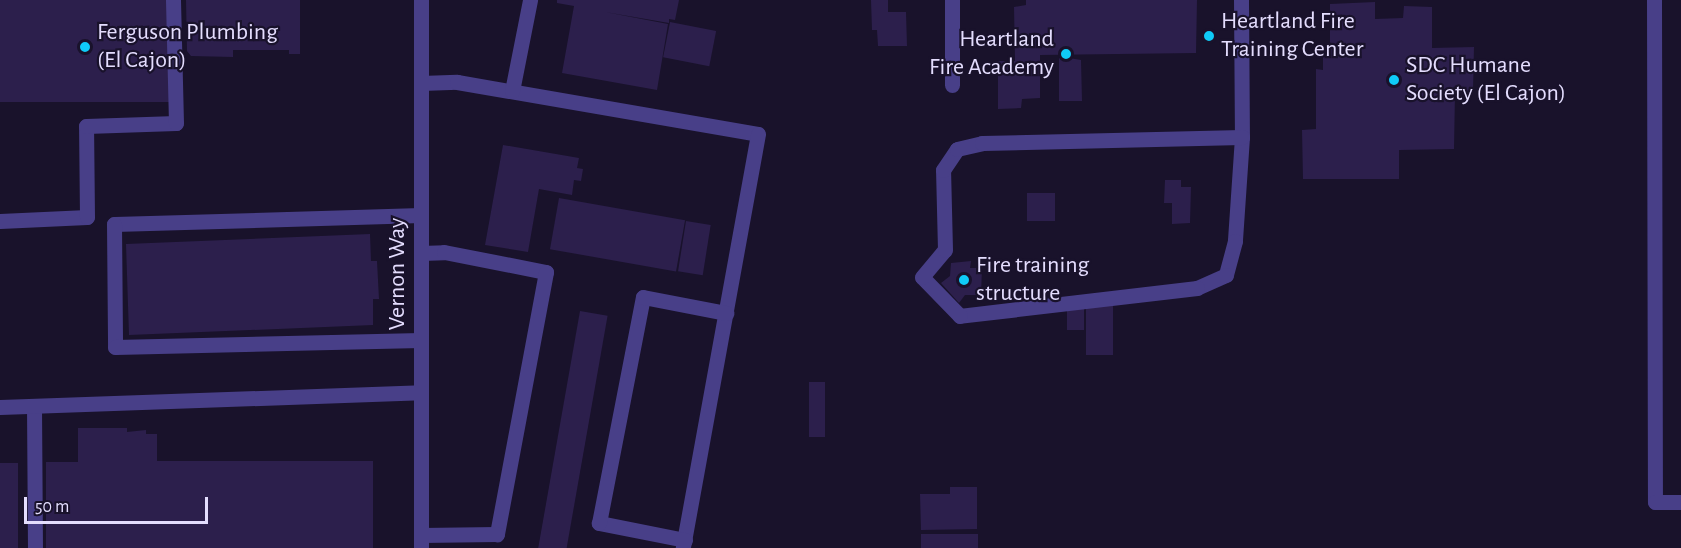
<!DOCTYPE html>
<style>
body{margin:0}
#map{position:relative;width:1681px;height:548px;overflow:hidden;background:#19122b;font-family:"Alegreya Sans",sans-serif}
div>[style]{position:absolute}
.building>*{inset:0;background:#2c1f4c;transform-origin:0 0}
.service>*{height:15px;margin:-7.5px;padding:0 7.5px;transform-origin:7.5px;border-radius:7.5px;background:#483f88}
.tertiary>*{height:15px;margin:-7.5px;padding:0 7.5px;transform-origin:7.5px;border-radius:7.5px;background:#483f88}
.dots>*{width:16px;height:16px;translate:-50% -50%;box-sizing:border-box;border:3px solid #19122b;border-radius:50%}
span{translate:-50% -50%;white-space:nowrap;text-align:center;line-height:1.15;-webkit-text-stroke:4.5px #19122b;paint-order:stroke}
.poi-label{font-size:24px;color:#e4ddfe}
.left{translate:0 -50%;text-align:left}
.right{translate:-100% -50%;text-align:right}
.street-label{font-size:24px;color:#e4ddfe}
.scale{position:absolute;left:24px;top:497px;width:184px;height:27px;box-sizing:border-box;border:3px solid #e4ddfe;border-top:0;padding-left:8px;font-size:18px;line-height:21px;white-space:nowrap;color:#e4ddfe;-webkit-text-stroke:4px #19122b;paint-order:stroke}
</style>
<div id="map">
<div class="building">
<div style="left:0;top:0;width:169px;height:102px"></div>
<div style="clip-path:polygon(186px 0,300px 0,300px 54px,289px 54px,289px 50px,233px 50px,233px 57px,191px 56px,187px 51px)"></div>
<div style="clip-path:polygon(557px 0,679px 0,675px 20px,669px 19px,669px 23px,605px 12px,668px 24px,657px 90px,562px 73px,574px 6px,557px 3px)"></div>
<div style="clip-path:polygon(871px 0,888px 0,888px 12px,906px 12px,907px 46px,878px 46px,877px 30px,872px 30px)"></div>
<div style="clip-path:polygon(1026px 0,1197px 0,1196px 53px,1040px 55px,1040px 98px,1022px 99px,1021px 108px,998px 109px,998px 61px,1015px 61px,1014px 7px,1026px 5px)"></div>
<div style="clip-path:polygon(1375px 2px,1375px 19px,1403px 18px,1404px 6px,1432px 7px,1432px 48px,1474px 47px,1473px 91px,1455px 93px,1454px 149px,1399px 150px,1399px 179px,1303px 179px,1302px 130px,1316px 129px,1316px 69px,1323px 70px,1323px 48px,1330px 48px,1330px 4px)"></div>
<div style="left:670px;top:22px;width:47px;height:36px;rotate:11deg"></div>
<div style="clip-path:polygon(1063px 57px,1081px 60px,1082px 101px,1059px 101px,1059px 58px)"></div>
<div style="clip-path:polygon(503px 145px,579px 158px,577px 168px,583px 169px,581px 181px,574px 180px,572px 195px,539px 189px,528px 252px,485px 245px)"></div>
<div style="clip-path:polygon(1165px 180px,1181px 180px,1181px 187px,1191px 187px,1190px 223px,1172px 224px,1172px 203px,1164px 203px)"></div>
<div style="left:1055px;top:193px;width:28px;height:28px;rotate:90deg"></div>
<div style="left:559px;top:198px;width:128px;height:52px;rotate:10deg"></div>
<div style="left:686px;top:221px;width:25px;height:51px;rotate:9deg"></div>
<div style="clip-path:polygon(370px 234px,371px 261px,377px 261px,379px 299px,373px 299px,373px 325px,129px 335px,126px 244px)"></div>
<div style="clip-path:polygon(971px 261px,970px 268px,982px 268px,981px 295px,965px 295px,959px 303px,941px 283px,950px 276px,951px 263px)"></div>
<div style="left:1067px;top:302px;width:17px;height:28px"></div>
<div style="left:1113px;top:302px;width:53px;height:27px;rotate:90deg"></div>
<div style="left:580px;top:311px;width:28px;height:241px;rotate:10deg"></div>
<div style="left:809px;top:382px;width:16px;height:55px"></div>
<div style="clip-path:polygon(78px 428px,127px 428px,127px 432px,146px 430px,146px 434px,157px 434px,157px 461px,373px 461px,373px 548px,46px 548px,46px 462px,78px 462px)"></div>
<div style="left:0;top:463px;width:18px;height:85px"></div>
<div style="clip-path:polygon(950px 487px,977px 487px,977px 529px,921px 530px,920px 494px,950px 494px)"></div>
<div style="left:921px;top:534px;width:57px;height:14px"></div>
</div>
<div class="service">
<div style="left:1241px;top:0;width:137px;rotate:89.6deg"></div>
<div style="left:1242px;top:137px;width:104px;rotate:93.9deg"></div>
<div style="left:1235px;top:241px;width:35px;rotate:105deg"></div>
<div style="left:1226px;top:275px;width:32px;rotate:156deg"></div>
<div style="left:1197px;top:288px;width:239px;rotate:173.3deg"></div>
<div style="left:960px;top:316px;width:54px;rotate:-134.3deg"></div>
<div style="left:922px;top:277px;width:35px;rotate:-50deg"></div>
<div style="left:945px;top:250px;width:80px;rotate:-91.4deg"></div>
<div style="left:943px;top:170px;width:25px;rotate:-56deg"></div>
<div style="left:957px;top:149px;width:26px;rotate:-13deg"></div>
<div style="left:982px;top:143px;width:260px;rotate:-1.3deg"></div>
<div style="left:1654px;top:0;width:502px;rotate:89.89deg"></div>
<div style="left:1655px;top:502px;width:26px"></div>
<div style="left:421px;top:83px;width:36px;rotate:-2deg"></div>
<div style="left:457px;top:82px;width:305px;rotate:9.8deg"></div>
<div style="left:758px;top:134px;width:421px;rotate:100.3deg"></div>
<div style="left:952px;top:85px;width:85px;rotate:-90deg"></div>
<div style="left:512px;top:91px;width:93px;rotate:-78.8deg"></div>
<div style="left:421px;top:215px;width:307px;rotate:178.3deg"></div>
<div style="left:114px;top:224px;width:123px;rotate:89.5deg"></div>
<div style="left:115px;top:347px;width:306px;rotate:-1.3deg"></div>
<div style="left:0;top:221px;width:87px;rotate:-2.6deg"></div>
<div style="left:87px;top:217px;width:91px;rotate:-90.6deg"></div>
<div style="left:86px;top:126px;width:90px;rotate:-1.9deg"></div>
<div style="left:176px;top:123px;width:123px;rotate:-91.4deg"></div>
<div style="left:421px;top:253px;width:23px;rotate:-2deg"></div>
<div style="left:444px;top:252px;width:104px;rotate:11.1deg"></div>
<div style="left:546px;top:272px;width:267px;rotate:100.6deg"></div>
<div style="left:497px;top:534px;width:76px;rotate:179.2deg"></div>
<div style="left:34px;top:406px;width:142px;rotate:89.6deg"></div>
<div style="left:0;top:407px;width:421px;rotate:-2deg"></div>
<div style="left:685px;top:540px;width:88px;rotate:-168.8deg"></div>
<div style="left:599px;top:523px;width:230px;rotate:-79deg"></div>
<div style="left:643px;top:297px;width:85px;rotate:10.9deg"></div>
</div>
<div class="tertiary">
<div style="left:421px;top:0;width:548px;rotate:90deg"></div>
</div>
<div class="dots">
<div style="left:1209px;top:36px;background:#0fcbf8"></div>
<div style="left:85px;top:47px;background:#0fcbf8"></div>
<div style="left:1066px;top:54px;background:#0fcbf8"></div>
<div style="left:1394px;top:80px;background:#0fcbf8"></div>
<div style="left:964px;top:280px;background:#0fcbf8"></div>
</div>
<div class="poi-label">
<span class="left" style="left:1221px;top:36px">Heartland Fire<br>Training Center</span>
<span class="left" style="left:97px;top:47px">Ferguson Plumbing<br>(El Cajon)</span>
<span class="right" style="left:1054px;top:54px">Heartland<br>Fire Academy</span>
<span class="left" style="left:1406px;top:80px">SDC Humane<br>Society (El Cajon)</span>
<span class="left" style="left:976px;top:280px">Fire training<br>structure</span>
</div>
<div class="street-label">
<span style="left:398px;top:274px;rotate:-90deg">Vernon Way</span>
</div>
<div class="scale">50 m</div>
</div>
